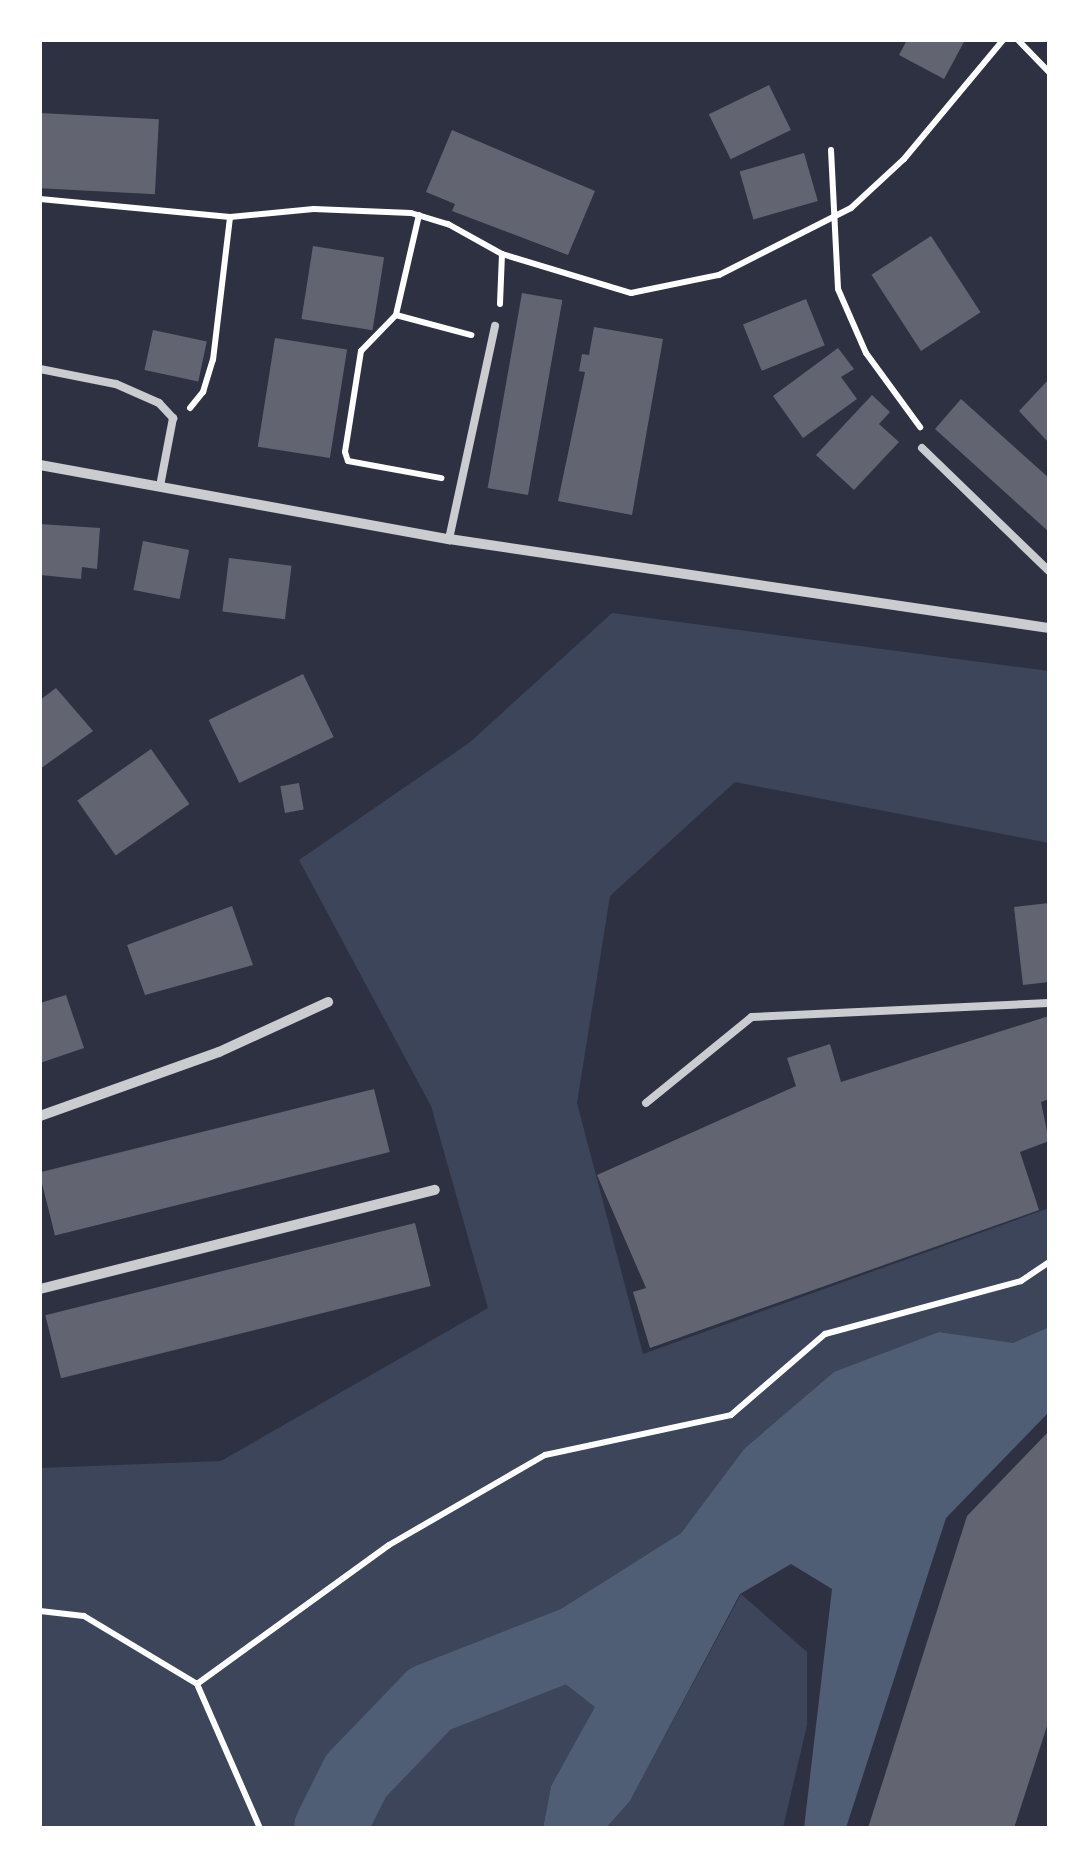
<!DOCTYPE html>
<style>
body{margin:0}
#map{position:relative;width:1089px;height:1868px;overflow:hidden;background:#2d3142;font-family:"Open Sans",sans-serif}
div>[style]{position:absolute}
.green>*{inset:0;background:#3c4559}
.water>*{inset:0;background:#4f5d75}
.river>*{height:72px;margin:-36px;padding:0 36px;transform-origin:36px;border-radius:36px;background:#4f5d75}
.building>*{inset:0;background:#626471;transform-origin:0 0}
.path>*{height:6px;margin:-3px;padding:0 3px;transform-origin:3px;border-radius:3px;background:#fff}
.service>*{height:8px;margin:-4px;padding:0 4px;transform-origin:4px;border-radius:4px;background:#caccd0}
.minor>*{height:10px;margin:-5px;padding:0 5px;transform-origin:5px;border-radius:5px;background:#caccd0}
span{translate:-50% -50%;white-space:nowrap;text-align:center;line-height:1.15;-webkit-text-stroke:10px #fff;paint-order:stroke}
.frame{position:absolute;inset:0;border:42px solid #fff;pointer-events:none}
</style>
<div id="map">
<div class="green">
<div style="clip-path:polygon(612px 613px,1049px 671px,1049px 843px,735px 782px,610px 896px,577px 1103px,643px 1354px,1049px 1208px,1049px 1327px,1013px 1344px,939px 1332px,744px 1449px,681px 1533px,548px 1617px,527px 1654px,596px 1707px,551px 1786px,543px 1828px,40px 1828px,40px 1468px,221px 1461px,488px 1308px,431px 1106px,299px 860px,469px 743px)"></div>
<div style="clip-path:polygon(741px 1594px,807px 1652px,807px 1725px,783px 1828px,606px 1828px,630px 1801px)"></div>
</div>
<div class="water">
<div style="clip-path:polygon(1049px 1327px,1049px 1412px,946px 1518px,846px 1828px,804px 1828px,832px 1589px,791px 1564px,740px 1594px,630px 1801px,606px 1828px,543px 1828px,551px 1786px,595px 1707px,527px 1654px,548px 1617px,681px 1533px,744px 1449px,834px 1372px,939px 1332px,1013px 1343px)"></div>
</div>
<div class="river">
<div style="left:330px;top:1828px;width:58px;rotate:-63.4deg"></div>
<div style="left:356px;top:1776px;width:107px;rotate:-46.1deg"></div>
<div style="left:430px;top:1699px;width:211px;rotate:-21.4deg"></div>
</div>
<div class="building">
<div style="clip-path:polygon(907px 40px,965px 40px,944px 79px,899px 55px)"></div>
<div style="left:769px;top:85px;width:50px;height:67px;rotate:64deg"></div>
<div style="left:40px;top:113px;width:119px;height:75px;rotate:3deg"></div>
<div style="clip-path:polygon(452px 130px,595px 191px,568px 255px,452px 211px,455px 204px,426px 192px)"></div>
<div style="left:804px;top:153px;width:50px;height:67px;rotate:74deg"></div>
<div style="left:931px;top:236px;width:91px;height:71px;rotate:57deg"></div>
<div style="left:313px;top:246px;width:72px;height:74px;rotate:9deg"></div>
<div style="left:522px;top:293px;width:41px;height:198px;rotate:10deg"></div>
<div style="left:806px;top:299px;width:50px;height:68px;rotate:68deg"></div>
<div style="clip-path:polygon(594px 327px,663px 339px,632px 515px,558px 501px,585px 372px,579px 371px,582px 354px,589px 355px)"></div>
<div style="left:153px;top:330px;width:55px;height:41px;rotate:12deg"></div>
<div style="left:275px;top:338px;width:73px;height:110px;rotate:9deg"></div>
<div style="clip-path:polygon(838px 348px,854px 369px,841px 377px,857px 399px,803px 438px,773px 396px)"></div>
<div style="clip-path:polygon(1049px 379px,1049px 443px,1019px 411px)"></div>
<div style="clip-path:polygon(872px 395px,890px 412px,879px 424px,899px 442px,854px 490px,816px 455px)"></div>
<div style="clip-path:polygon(961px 399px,1049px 478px,1049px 532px,935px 429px)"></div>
<div style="clip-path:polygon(40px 524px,100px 528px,97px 569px,82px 567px,81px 579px,40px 575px)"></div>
<div style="left:143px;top:541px;width:47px;height:50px;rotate:11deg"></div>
<div style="left:229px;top:558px;width:63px;height:54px;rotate:7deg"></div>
<div style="left:303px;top:674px;width:70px;height:105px;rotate:64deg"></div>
<div style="clip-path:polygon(56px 688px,93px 731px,40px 769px,40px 700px)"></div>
<div style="left:151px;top:749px;width:67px;height:90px;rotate:55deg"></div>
<div style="left:299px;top:783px;width:27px;height:19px;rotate:80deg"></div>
<div style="clip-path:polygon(1049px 903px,1049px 982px,1023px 985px,1014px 907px)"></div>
<div style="clip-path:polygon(232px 906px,253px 965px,145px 995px,127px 945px)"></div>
<div style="clip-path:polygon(66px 995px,84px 1048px,40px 1063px,40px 1003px)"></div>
<div style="clip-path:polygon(1049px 1016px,1049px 1099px,1041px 1102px,1049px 1141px,1020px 1152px,1039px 1210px,650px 1348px,633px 1292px,646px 1288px,597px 1175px,796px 1086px,787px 1058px,830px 1044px,841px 1082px)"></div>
<div style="left:374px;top:1089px;width:65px;height:345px;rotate:76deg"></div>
<div style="left:415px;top:1223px;width:65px;height:381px;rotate:76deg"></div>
<div style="clip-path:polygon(1049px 1431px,1049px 1720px,1014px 1828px,868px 1828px,967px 1516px)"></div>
</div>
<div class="path">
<div style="left:1018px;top:40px;width:45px;rotate:45.9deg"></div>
<div style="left:831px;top:150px;width:139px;rotate:87.1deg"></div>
<div style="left:838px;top:289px;width:70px;rotate:66.4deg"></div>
<div style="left:866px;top:353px;width:92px;rotate:53.9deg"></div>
<div style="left:40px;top:199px;width:191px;rotate:5.4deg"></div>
<div style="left:230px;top:217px;width:84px;rotate:-5.4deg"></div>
<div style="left:314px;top:209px;width:97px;rotate:2.4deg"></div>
<div style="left:411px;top:213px;width:39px;rotate:17deg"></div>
<div style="left:448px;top:224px;width:62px;rotate:29.1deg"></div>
<div style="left:502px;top:254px;width:50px;rotate:92.3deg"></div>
<div style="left:419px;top:215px;width:103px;rotate:103deg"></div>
<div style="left:396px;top:315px;width:50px;rotate:134.2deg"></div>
<div style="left:361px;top:351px;width:102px;rotate:99deg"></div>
<div style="left:345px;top:452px;width:9px;rotate:72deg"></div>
<div style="left:348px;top:461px;width:95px;rotate:10.4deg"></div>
<div style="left:502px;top:254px;width:135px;rotate:16.8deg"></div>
<div style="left:631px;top:293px;width:90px;rotate:-11.6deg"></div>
<div style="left:719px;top:275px;width:148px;rotate:-26.9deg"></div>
<div style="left:851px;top:208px;width:72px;rotate:-42.8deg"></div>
<div style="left:904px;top:159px;width:155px;rotate:-50.2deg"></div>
<div style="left:396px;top:315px;width:78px;rotate:14.9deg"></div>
<div style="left:190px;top:408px;width:21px;rotate:-51deg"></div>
<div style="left:203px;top:392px;width:34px;rotate:-73deg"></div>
<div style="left:213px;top:360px;width:144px;rotate:-83.2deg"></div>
<div style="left:40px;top:1611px;width:44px;rotate:6.5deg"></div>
<div style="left:84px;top:1616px;width:132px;rotate:31deg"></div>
<div style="left:197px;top:1684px;width:237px;rotate:-35.9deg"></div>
<div style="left:389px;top:1545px;width:180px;rotate:-30deg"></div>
<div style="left:545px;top:1455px;width:190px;rotate:-12.1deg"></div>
<div style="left:731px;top:1415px;width:124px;rotate:-40.8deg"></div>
<div style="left:825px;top:1334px;width:203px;rotate:-15.1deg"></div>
<div style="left:1021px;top:1281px;width:34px;rotate:-34deg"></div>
<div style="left:197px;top:1684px;width:157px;rotate:66.4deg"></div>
</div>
<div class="service">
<div style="left:40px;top:369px;width:77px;rotate:11.2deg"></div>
<div style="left:116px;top:384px;width:47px;rotate:23.8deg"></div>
<div style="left:159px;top:403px;width:21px;rotate:47deg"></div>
<div style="left:173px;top:418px;width:69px;rotate:100.8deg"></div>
<div style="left:922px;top:448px;width:177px;rotate:44.1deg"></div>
<div style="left:449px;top:539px;width:218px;rotate:-77.8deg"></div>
<div style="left:646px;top:1103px;width:136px;rotate:-39.1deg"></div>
<div style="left:752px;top:1017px;width:297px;rotate:-2.7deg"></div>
</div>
<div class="minor">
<div style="left:40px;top:465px;width:416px;rotate:10.3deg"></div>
<div style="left:449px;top:539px;width:607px;rotate:8.44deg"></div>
<div style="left:40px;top:1116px;width:190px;rotate:-19.7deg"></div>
<div style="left:219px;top:1052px;width:120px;rotate:-24.6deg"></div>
<div style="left:40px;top:1289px;width:407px;rotate:-14.1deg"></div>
</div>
<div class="frame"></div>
</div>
